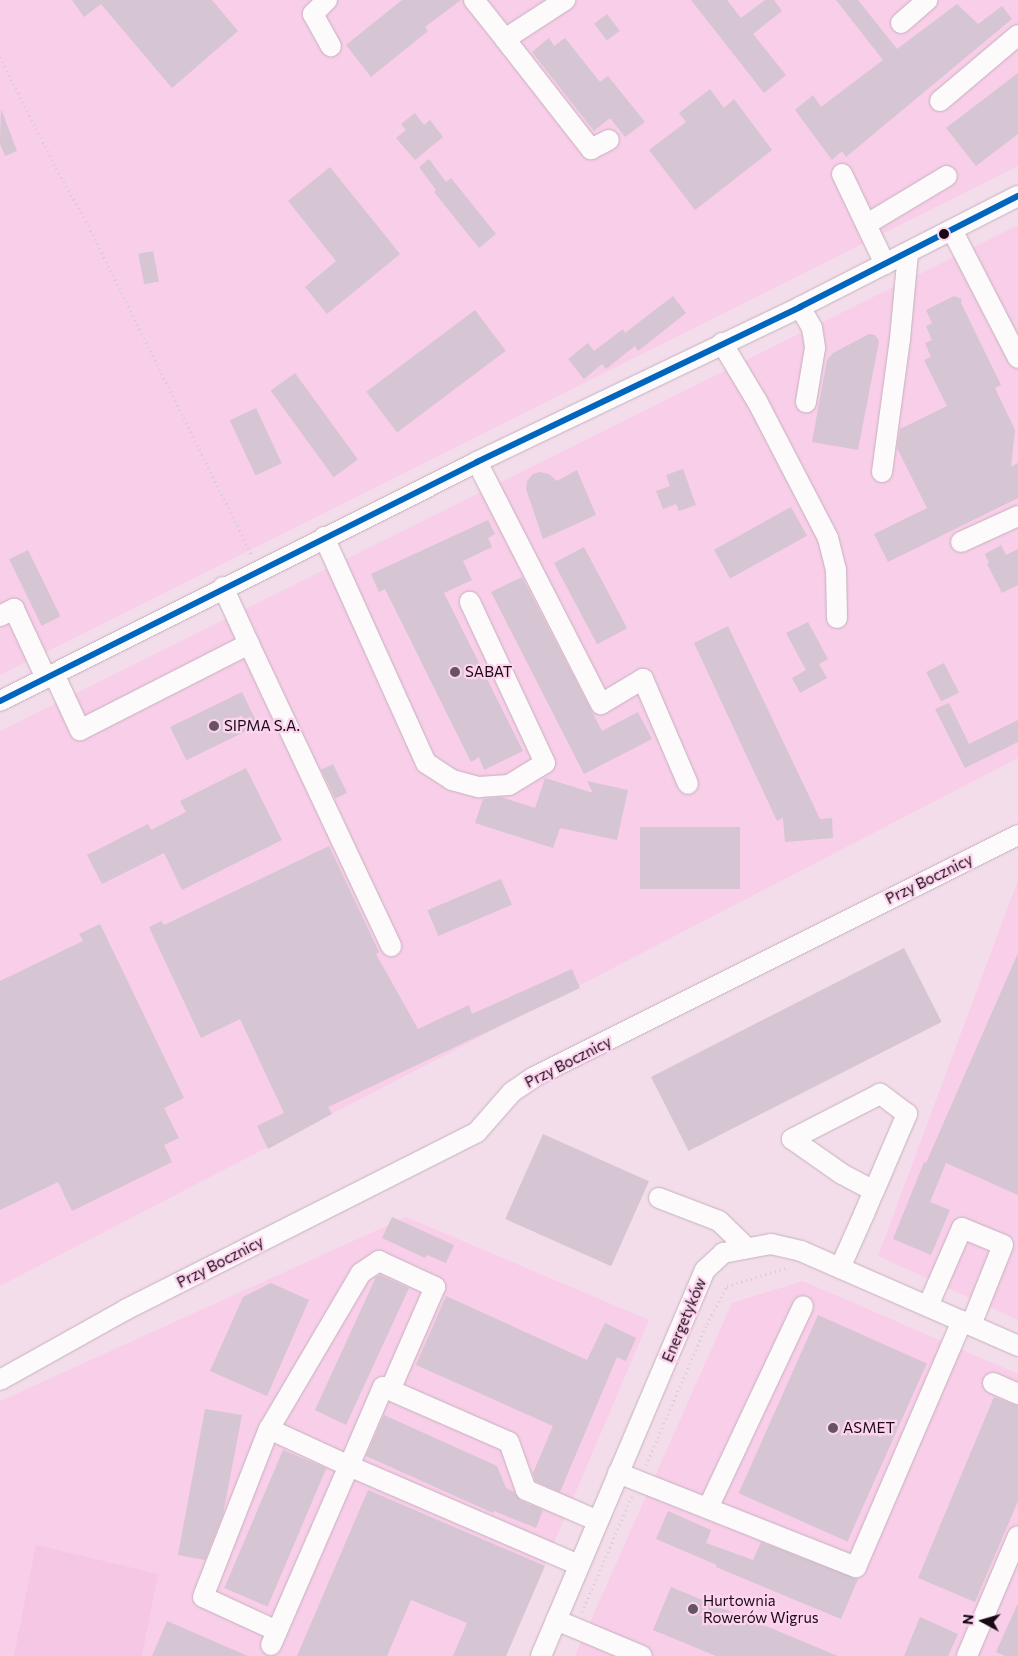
<!DOCTYPE html>
<meta charset="utf-8">
<style>
body{margin:0}
#map{position:relative;width:1018px;height:1656px;overflow:hidden;background:#f4ddeb;font-family:Commissioner,sans-serif}
div>[style]{position:absolute}
.built>*{inset:0;background:#f8cee8}
.green>*{inset:0;background:#f6c7e5}
.building>*{inset:0;background:#d6c5d3;transform-origin:0 0}
.path>*{height:3px;margin-top:-1.5px;transform-origin:0;background:repeating-linear-gradient(90deg,#d3ccd1 0 1px,transparent 0 5px)}
.roads{filter:drop-shadow(0 0 1px #c4b1bd) drop-shadow(0 0 1px #c4b1bd)}
.minor>*{height:20px;margin:-10px;padding:0 10px;transform-origin:10px;border-radius:10px;background:#fdfafc}
.bus-1>*{height:6px;margin:-3px;padding:0 3px;transform-origin:3px;border-radius:3px;background:#0065bd}
.dots>*{width:14px;height:14px;translate:-50% -50%;box-sizing:border-box;border:2px solid #fdd4ee;border-radius:50%}
span{translate:-50% -50%;white-space:nowrap;text-align:center;line-height:1.15;-webkit-text-stroke:4.5px #fdd4ee;paint-order:stroke}
.poi-label{font-size:15px;color:#1a0a15}
.left{translate:0 -50%;text-align:left}
.street-label{font-size:15px;color:#1a0a15}
.north{position:absolute;left:958px;top:1596px;width:50px;height:50px;-webkit-text-stroke:4px #fdd4ee;paint-order:stroke;rotate:276deg;font-size:14px;font-weight:700;line-height:20px;text-align:center;color:#1a0a15}
.north::after{content:'';display:block;margin:auto;width:18px;height:22px;background:#1a0a15;clip-path:polygon(50% 0,100% 100%,50% 72%,0 100%)}
</style>
<div id="map">
<div class="built">
<div style="clip-path:polygon(0 0,1018px 0,1018px 166px,0 675px)"></div>
<div style="clip-path:polygon(1018px 225px,1018px 758px,0 1286px,0 731px)"></div>
<div style="clip-path:polygon(1018px 880px,1018px 1320px,878px 1256px)"></div>
<div style="clip-path:polygon(406px 1217px,649px 1320px,506px 1656px,0 1656px,0 1401px)"></div>
<div style="clip-path:polygon(803px 1281px,1018px 1374px,1018px 1656px,575px 1656px,732px 1303px)"></div>
</div>
<div class="green">
<div style="clip-path:polygon(36px 1545px,158px 1574px,142px 1656px,14px 1656px)"></div>
</div>
<div class="building">
<div style="clip-path:polygon(72px 0,212px 0,238px 31px,172px 88px,101px 4px,84px 17px)"></div>
<div style="clip-path:polygon(402px 0,461px 0,425px 27px,428px 31px,371px 77px,346px 45px)"></div>
<div style="clip-path:polygon(691px 0,727px 0,741px 18px,765px 0,774px 0,782px 11px,753px 34px,786px 75px,764px 93px)"></div>
<div style="clip-path:polygon(836px 0,858px 0,897px 49px,957px 4px,978px 24px,1002px 6px,1012px 19px,846px 157px,842px 151px,832px 160px,795px 110px,813px 95px,821px 107px,883px 60px)"></div>
<div style="left:607px;top:14px;width:21px;height:16px;rotate:53deg"></div>
<div style="clip-path:polygon(549px 38px,554px 46px,565px 38px,600px 82px,608px 76px,645px 122px,625px 137px,610px 118px,594px 131px,532px 52px)"></div>
<div style="clip-path:polygon(1018px 73px,1018px 134px,976px 166px,946px 128px)"></div>
<div style="clip-path:polygon(710px 89px,724px 108px,734px 99px,772px 150px,695px 210px,649px 150px,686px 122px,679px 113px)"></div>
<div style="clip-path:polygon(1px 109px,17px 151px,5px 156px,0 144px)"></div>
<div style="clip-path:polygon(415px 113px,424px 125px,430px 120px,443px 137px,415px 160px,396px 138px,406px 130px,401px 124px)"></div>
<div style="clip-path:polygon(429px 159px,446px 182px,451px 178px,496px 234px,479px 248px,434px 192px,436px 190px,419px 167px)"></div>
<div style="clip-path:polygon(330px 167px,400px 254px,327px 314px,305px 287px,336px 261px,288px 201px)"></div>
<div style="left:153px;top:251px;width:31px;height:15px;rotate:79deg"></div>
<div style="clip-path:polygon(673px 296px,686px 313px,638px 351px,635px 346px,606px 369px,602px 364px,584px 379px,568px 359px,588px 343px,594px 351px,623px 329px,625px 333px)"></div>
<div style="clip-path:polygon(954px 296px,962px 299px,961px 303px,1001px 385px,995px 388px,1015px 430px,1011px 467px,1018px 463px,1018px 498px,888px 562px,874px 534px,927px 508px,897px 448px,900px 429px,947px 406px,924px 360px,931px 357px,925px 343px,932px 340px,926px 326px,932px 323px,926px 310px)"></div>
<div style="left:475px;top:310px;width:51px;height:136px;rotate:53deg"></div>
<div style="clip-path:polygon(869px 334px,875px 335px,879px 341px,858px 450px,812px 442px,827px 360px,833px 353px)"></div>
<div style="left:295px;top:373px;width:107px;height:30px;rotate:54deg"></div>
<div style="left:256px;top:408px;width:61px;height:29px;rotate:65deg"></div>
<div style="clip-path:polygon(683px 469px,696px 505px,679px 511px,676px 504px,663px 509px,656px 491px,670px 486px,666px 475px)"></div>
<div style="clip-path:polygon(577px 470px,596px 515px,543px 539px,526px 489px,527px 481px,533px 474px,540px 472px,549px 474px,557px 481px)"></div>
<div style="left:791px;top:507px;width:33px;height:88px;rotate:61deg"></div>
<div style="clip-path:polygon(488px 520px,495px 534px,488px 538px,492px 547px,463px 561px,472px 580px,444px 593px,523px 751px,484px 770px,479px 757px,471px 762px,385px 589px,379px 592px,371px 574px)"></div>
<div style="clip-path:polygon(1001px 545px,1006px 555px,1018px 549px,1018px 585px,1002px 593px,987px 564px,989px 563px,985px 554px)"></div>
<div style="left:584px;top:547px;width:92px;height:34px;rotate:62deg"></div>
<div style="left:28px;top:550px;width:74px;height:21px;rotate:64deg"></div>
<div style="clip-path:polygon(522px 577px,602px 731px,638px 712px,652px 739px,584px 774px,491px 592px)"></div>
<div style="clip-path:polygon(808px 622px,828px 659px,819px 664px,827px 678px,800px 693px,792px 678px,806px 670px,786px 633px)"></div>
<div style="clip-path:polygon(728px 626px,820px 819px,832px 818px,833px 838px,785px 842px,783px 818px,777px 821px,694px 643px)"></div>
<div style="left:944px;top:663px;width:33px;height:20px;rotate:63deg"></div>
<div style="left:242px;top:692px;width:37px;height:80px;rotate:64deg"></div>
<div style="clip-path:polygon(949px 703px,969px 744px,1018px 720px,1018px 742px,965px 768px,935px 709px)"></div>
<div style="left:333px;top:764px;width:32px;height:13px;rotate:64deg"></div>
<div style="clip-path:polygon(246px 768px,282px 840px,182px 890px,164px 853px,102px 884px,87px 855px,148px 824px,151px 830px,186px 812px,180px 801px)"></div>
<div style="clip-path:polygon(545px 778px,593px 793px,587px 781px,628px 790px,617px 840px,560px 828px,553px 848px,475px 823px,483px 799px,501px 797px,535px 808px)"></div>
<div style="left:640px;top:827px;width:100px;height:62px"></div>
<div style="clip-path:polygon(329px 846px,379px 952px,376px 954px,418px 1029px,469px 1005px,472px 1014px,572px 969px,580px 988px,328px 1107px,332px 1114px,268px 1149px,257px 1126px,284px 1113px,240px 1019px,201px 1038px,149px 927px,161px 921px,164px 925px)"></div>
<div style="left:501px;top:879px;width:28px;height:80px;rotate:67deg"></div>
<div style="clip-path:polygon(100px 924px,184px 1098px,164px 1108px,179px 1138px,164px 1145px,172px 1162px,72px 1211px,58px 1182px,0 1210px,0 981px,83px 941px,79px 934px)"></div>
<div style="left:904px;top:948px;width:83px;height:284px;rotate:63deg"></div>
<div style="clip-path:polygon(1018px 953px,1018px 1195px,946px 1163px,930px 1202px,950px 1210px,931px 1255px,893px 1239px,924px 1162px,926px 1163px)"></div>
<div style="left:543px;top:1134px;width:116px;height:93px;rotate:24deg"></div>
<div style="clip-path:polygon(392px 1217px,454px 1245px,446px 1263px,427px 1255px,425px 1258px,382px 1238px)"></div>
<div style="clip-path:polygon(380px 1275px,409px 1288px,346px 1425px,315px 1410px,376px 1277px)"></div>
<div style="clip-path:polygon(271px 1283px,309px 1300px,267px 1396px,210px 1371px,243px 1297px)"></div>
<div style="clip-path:polygon(446px 1296px,587px 1360px,605px 1323px,636px 1338px,626px 1361px,617px 1357px,560px 1492px,535px 1481px,533px 1473px,553px 1426px,416px 1365px)"></div>
<div style="left:818px;top:1315px;width:119px;height:195px;rotate:24deg"></div>
<div style="clip-path:polygon(994px 1397px,1018px 1406px,1018px 1501px,975px 1602px,918px 1578px)"></div>
<div style="clip-path:polygon(205px 1409px,242px 1415px,223px 1514px,205px 1560px,178px 1555px)"></div>
<div style="clip-path:polygon(384px 1415px,497px 1466px,506px 1488px,514px 1492px,521px 1501px,543px 1510px,536px 1528px,494px 1511px,493px 1513px,366px 1456px)"></div>
<div style="left:283px;top:1450px;width:47px;height:150px;rotate:23deg"></div>
<div style="clip-path:polygon(368px 1490px,545px 1566px,506px 1656px,453px 1656px,467px 1623px,411px 1600px,387px 1656px,297px 1656px)"></div>
<div style="clip-path:polygon(668px 1511px,711px 1530px,706px 1543px,753px 1560px,761px 1542px,858px 1579px,841px 1619px,716px 1567px,717px 1565px,656px 1539px)"></div>
<div style="clip-path:polygon(671px 1587px,838px 1656px,716px 1656px,653px 1630px)"></div>
<div style="clip-path:polygon(1018px 1603px,1018px 1656px,1005px 1656px,996px 1652px)"></div>
<div style="clip-path:polygon(920px 1617px,958px 1634px,948px 1656px,904px 1656px)"></div>
<div style="clip-path:polygon(167px 1621px,248px 1656px,152px 1656px)"></div>
</div>
<div class="path">
<div style="left:0;top:57px;width:120px;rotate:63.2deg"></div>
<div style="left:54px;top:164px;width:65px;rotate:60.7deg"></div>
<div style="left:86px;top:221px;width:374px;rotate:63.6deg"></div>
<div style="left:646px;top:1465px;width:154px;rotate:-66.6deg"></div>
<div style="left:707px;top:1324px;width:43px;rotate:-62.2deg"></div>
<div style="left:727px;top:1286px;width:65px;rotate:-17deg"></div>
<div style="left:582px;top:1612px;width:126px;rotate:-66.7deg"></div>
</div>
<div class="roads">
<div class="minor">
<div style="left:327px;top:0;width:20px;rotate:135deg"></div>
<div style="left:313px;top:14px;width:37px;rotate:61deg"></div>
<div style="left:474px;top:0;width:50px;rotate:51.5deg"></div>
<div style="left:505px;top:39px;width:72px;rotate:-33deg"></div>
<div style="left:901px;top:23px;width:35px;rotate:-41deg"></div>
<div style="left:505px;top:39px;width:140px;rotate:52deg"></div>
<div style="left:591px;top:149px;width:20px;rotate:-27deg"></div>
<div style="left:940px;top:101px;width:102px;rotate:-40.2deg"></div>
<div style="left:842px;top:174px;width:100px;rotate:64.5deg"></div>
<div style="left:867px;top:224px;width:93px;rotate:-31deg"></div>
<div style="left:952px;top:230px;width:144px;rotate:62.7deg"></div>
<div style="left:800px;top:307px;width:24px;rotate:60deg"></div>
<div style="left:812px;top:328px;width:20px;rotate:81deg"></div>
<div style="left:815px;top:348px;width:55px;rotate:99.5deg"></div>
<div style="left:722px;top:343px;width:70px;rotate:59deg"></div>
<div style="left:758px;top:403px;width:152px;rotate:62.6deg"></div>
<div style="left:828px;top:538px;width:33px;rotate:76deg"></div>
<div style="left:836px;top:570px;width:48px;rotate:88.8deg"></div>
<div style="left:477px;top:462px;width:272px;rotate:62.9deg"></div>
<div style="left:601px;top:704px;width:49px;rotate:-30.8deg"></div>
<div style="left:643px;top:679px;width:114px;rotate:66.8deg"></div>
<div style="left:882px;top:472px;width:134px;rotate:-82.3deg"></div>
<div style="left:900px;top:339px;width:86px;rotate:-84.7deg"></div>
<div style="left:324px;top:537px;width:248px;rotate:65.7deg"></div>
<div style="left:426px;top:763px;width:31px;rotate:33deg"></div>
<div style="left:452px;top:780px;width:28px;rotate:15deg"></div>
<div style="left:479px;top:787px;width:30px;rotate:-4deg"></div>
<div style="left:509px;top:785px;width:42px;rotate:-31.4deg"></div>
<div style="left:545px;top:763px;width:178px;rotate:-115deg"></div>
<div style="left:961px;top:542px;width:63px;rotate:-24.5deg"></div>
<div style="left:223px;top:587px;width:63px;rotate:65.5deg"></div>
<div style="left:0;top:616px;width:16px;rotate:-27deg"></div>
<div style="left:14px;top:609px;width:76px;rotate:65.1deg"></div>
<div style="left:54px;top:674px;width:62px;rotate:65.1deg"></div>
<div style="left:80px;top:730px;width:190px;rotate:-27deg"></div>
<div style="left:249px;top:644px;width:334px;rotate:64.8deg"></div>
<div style="left:0;top:701px;width:534px;rotate:-26.61deg"></div>
<div style="left:477px;top:462px;width:358px;rotate:-25.6deg"></div>
<div style="left:800px;top:307px;width:245px;rotate:-27deg"></div>
<div style="left:659px;top:1198px;width:64px;rotate:21deg"></div>
<div style="left:719px;top:1221px;width:39px;rotate:44deg"></div>
<div style="left:840px;top:1268px;width:59px;rotate:-66deg"></div>
<div style="left:864px;top:1214px;width:25px;rotate:-67deg"></div>
<div style="left:874px;top:1191px;width:84px;rotate:-66.8deg"></div>
<div style="left:907px;top:1114px;width:34px;rotate:-143deg"></div>
<div style="left:880px;top:1094px;width:99px;rotate:152.9deg"></div>
<div style="left:792px;top:1139px;width:61px;rotate:35deg"></div>
<div style="left:842px;top:1174px;width:36px;rotate:28deg"></div>
<div style="left:928px;top:1306px;width:85px;rotate:-66.4deg"></div>
<div style="left:962px;top:1228px;width:44px;rotate:22.5deg"></div>
<div style="left:1003px;top:1245px;width:86px;rotate:111.8deg"></div>
<div style="left:0;top:1380px;width:143px;rotate:-29.2deg"></div>
<div style="left:125px;top:1310px;width:394px;rotate:-26.8deg"></div>
<div style="left:477px;top:1132px;width:53px;rotate:-48.8deg"></div>
<div style="left:512px;top:1092px;width:27px;rotate:-34deg"></div>
<div style="left:534px;top:1077px;width:541px;rotate:-26.57deg"></div>
<div style="left:993px;top:1383px;width:27px;rotate:24deg"></div>
<div style="left:269px;top:1429px;width:181px;rotate:-59.5deg"></div>
<div style="left:361px;top:1273px;width:22px;rotate:-34deg"></div>
<div style="left:379px;top:1261px;width:62px;rotate:24.9deg"></div>
<div style="left:435px;top:1287px;width:112px;rotate:113.6deg"></div>
<div style="left:618px;top:1473px;width:256px;rotate:21.6deg"></div>
<div style="left:856px;top:1567px;width:268px;rotate:-66.7deg"></div>
<div style="left:708px;top:1508px;width:223px;rotate:-64.8deg"></div>
<div style="left:556px;top:1620px;width:93px;rotate:22.7deg"></div>
<div style="left:277px;top:1631px;width:81px;rotate:-155.3deg"></div>
<div style="left:203px;top:1597px;width:180px;rotate:-68.6deg"></div>
<div style="left:269px;top:1429px;width:88px;rotate:24.8deg"></div>
<div style="left:349px;top:1466px;width:86px;rotate:-66.7deg"></div>
<div style="left:383px;top:1387px;width:137px;rotate:23.6deg"></div>
<div style="left:509px;top:1442px;width:51px;rotate:70.5deg"></div>
<div style="left:526px;top:1490px;width:78px;rotate:23.3deg"></div>
<div style="left:271px;top:1645px;width:195px;rotate:-66.5deg"></div>
<div style="left:349px;top:1466px;width:250px;rotate:23.3deg"></div>
<div style="left:541px;top:1656px;width:419px;rotate:-67deg"></div>
<div style="left:705px;top:1270px;width:25px;rotate:-43deg"></div>
<div style="left:723px;top:1253px;width:49px;rotate:-10.6deg"></div>
<div style="left:771px;top:1244px;width:31px;rotate:13deg"></div>
<div style="left:801px;top:1251px;width:237px;rotate:23.6deg"></div>
<div style="left:967px;top:1656px;width:130px;rotate:-67deg"></div>
</div>
</div>
<div class="bus-1">
<div style="left:0;top:701px;width:534px;rotate:-26.61deg"></div>
<div style="left:477px;top:462px;width:358px;rotate:-25.6deg"></div>
<div style="left:800px;top:307px;width:245px;rotate:-27deg"></div>
</div>
<div class="dots">
<div style="left:944px;top:234px;background:#1a0a15"></div>
<div style="left:455px;top:672px;background:#665460"></div>
<div style="left:214px;top:726px;background:#665460"></div>
<div style="left:833px;top:1428px;background:#665460"></div>
<div style="left:693px;top:1609px;background:#665460"></div>
</div>
<div class="poi-label">
<span class="left" style="left:465px;top:672px">SABAT</span>
<span class="left" style="left:224px;top:726px">SIPMA S.A.</span>
<span class="left" style="left:843px;top:1428px">ASMET</span>
<span class="left" style="left:703px;top:1609px">Hurtownia<br>Rowerów Wigrus</span>
</div>
<div class="street-label">
<span style="left:929px;top:879px;rotate:-26deg">Przy Bocznicy</span>
<span style="left:568px;top:1062px;rotate:-27deg">Przy Bocznicy</span>
<span style="left:220px;top:1262px;rotate:-27deg">Przy Bocznicy</span>
<span style="left:684px;top:1320px;rotate:-67deg">Energetyków</span>
</div>
<div class="north">N</div>
</div>
